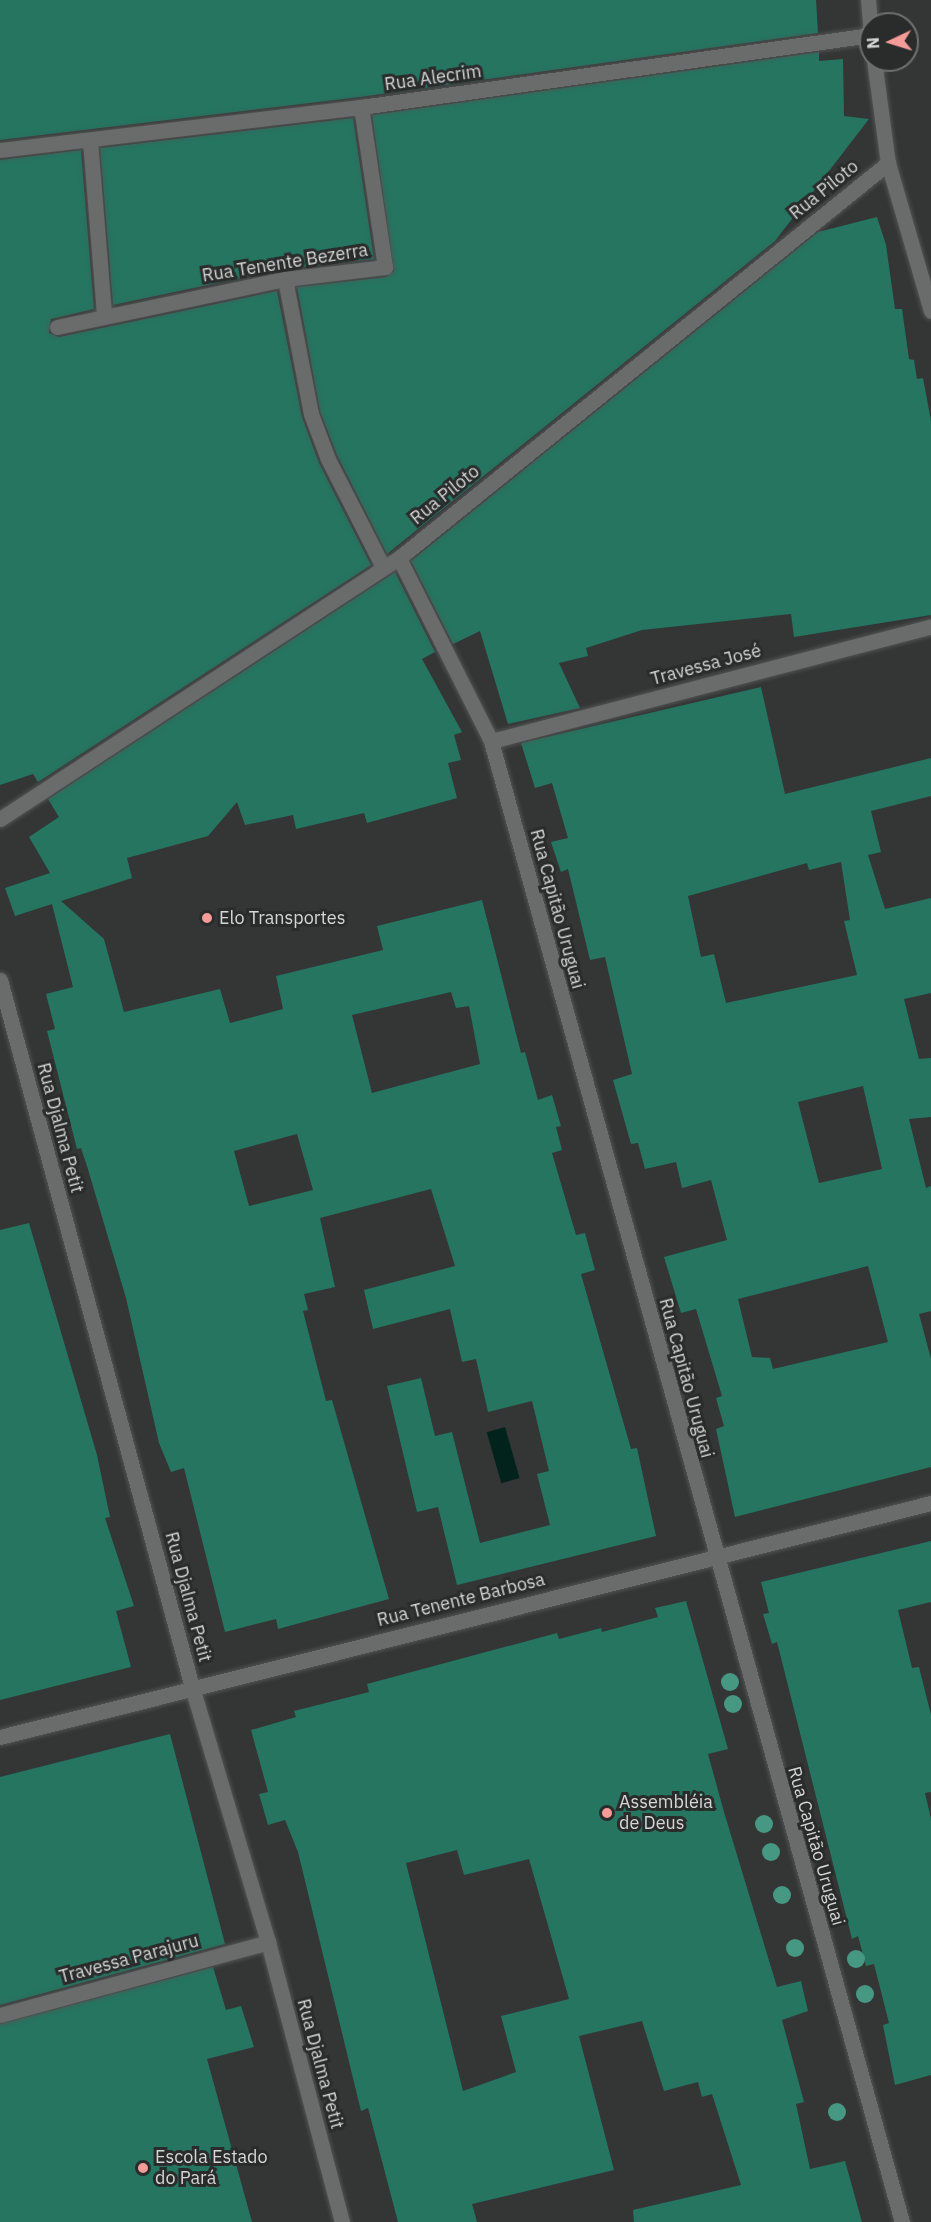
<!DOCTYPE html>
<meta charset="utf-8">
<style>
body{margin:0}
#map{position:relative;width:931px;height:2222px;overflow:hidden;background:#333635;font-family:"IBM Plex Sans",sans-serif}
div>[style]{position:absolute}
.water>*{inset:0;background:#02231b;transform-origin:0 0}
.building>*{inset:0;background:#257561}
.roads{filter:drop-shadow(0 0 2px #525454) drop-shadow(0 0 2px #525454)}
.service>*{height:15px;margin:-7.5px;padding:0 7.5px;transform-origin:7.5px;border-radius:7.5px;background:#696c6b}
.minor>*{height:15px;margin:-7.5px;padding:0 7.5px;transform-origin:7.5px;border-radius:7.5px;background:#696c6b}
.trees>*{width:18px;height:18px;margin:-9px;border-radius:50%;background:#479883}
.dots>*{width:16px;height:16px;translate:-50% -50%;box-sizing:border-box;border:3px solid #292c2b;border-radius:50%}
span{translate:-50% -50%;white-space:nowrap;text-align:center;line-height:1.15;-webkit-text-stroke:6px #292c2b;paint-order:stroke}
.street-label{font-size:18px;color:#d4d6d5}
.poi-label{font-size:18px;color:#d4d6d5}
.left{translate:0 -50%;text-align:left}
.north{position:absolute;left:859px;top:12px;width:60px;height:60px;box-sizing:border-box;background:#292c2b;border:2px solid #6d706f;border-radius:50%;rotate:266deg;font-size:16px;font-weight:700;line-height:24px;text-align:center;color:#d4d6d5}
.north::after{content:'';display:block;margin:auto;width:21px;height:27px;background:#f59b98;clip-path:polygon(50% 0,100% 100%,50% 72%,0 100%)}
</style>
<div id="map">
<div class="water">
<div style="left:505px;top:1427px;width:53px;height:19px;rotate:74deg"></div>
</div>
<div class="building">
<div style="clip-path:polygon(0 0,816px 0,818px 33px,360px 97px,0 140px)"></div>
<div style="clip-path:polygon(819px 52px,819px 61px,843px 59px,844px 116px,869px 119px,775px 241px,387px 554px,337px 455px,320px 411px,297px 287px,386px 277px,394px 271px,372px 115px)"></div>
<div style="clip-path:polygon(353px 118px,374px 259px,283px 269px,113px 305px,100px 148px)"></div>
<div style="clip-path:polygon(81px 150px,94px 309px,51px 319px,49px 333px,59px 337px,277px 291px,302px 417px,319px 463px,371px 565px,38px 782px,33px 774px,0 785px,0 160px)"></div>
<div style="clip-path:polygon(877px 217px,886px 245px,895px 309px,902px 309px,909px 359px,914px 360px,917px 379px,923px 378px,931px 421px,931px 615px,794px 637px,791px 614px,642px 630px,586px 648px,588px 656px,559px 663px,580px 708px,508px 724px,480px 631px,453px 644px,411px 561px,818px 232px)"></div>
<div style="clip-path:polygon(evenodd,395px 572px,435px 652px,422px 659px,462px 732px,454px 735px,461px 760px,448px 763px,457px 798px,367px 823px,364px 813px,296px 829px,293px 815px,245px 825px,237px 802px,208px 836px,127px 858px,132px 878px,61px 901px,104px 939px,124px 1012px,220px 989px,230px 1023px,283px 1009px,276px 976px,383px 950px,377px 926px,482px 900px,521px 1053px,525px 1052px,538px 1100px,552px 1095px,561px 1126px,556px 1127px,562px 1150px,552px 1153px,576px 1235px,585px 1233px,595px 1270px,581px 1274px,631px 1449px,637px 1448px,656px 1536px,457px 1585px,438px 1507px,417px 1512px,387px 1386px,421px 1378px,435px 1436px,452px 1432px,480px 1543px,550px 1525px,537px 1474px,549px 1471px,532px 1401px,488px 1412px,476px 1359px,462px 1362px,450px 1309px,373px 1329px,364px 1290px,455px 1266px,431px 1189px,320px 1218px,335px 1287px,304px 1294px,308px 1310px,303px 1311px,326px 1401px,332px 1400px,389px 1599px,278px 1629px,276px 1619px,225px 1632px,184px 1468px,171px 1472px,159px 1443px,126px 1298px,87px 1166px,81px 1148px,77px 1149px,47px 1031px,55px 1029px,46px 994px,73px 987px,52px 904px,15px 916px,5px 888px,50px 873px,29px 837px,59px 817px,48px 799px,395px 572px,451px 992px,456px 1008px,469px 1006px,480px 1064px,372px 1093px,352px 1015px,451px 992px,395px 572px,297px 1134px,313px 1190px,249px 1206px,234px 1151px,297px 1134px)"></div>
<div style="clip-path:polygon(evenodd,761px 687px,785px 794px,931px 758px,931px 796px,871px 811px,881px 852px,868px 855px,885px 909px,931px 898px,931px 993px,904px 999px,919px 1059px,931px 1058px,931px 1117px,909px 1119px,926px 1188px,931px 1186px,931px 1311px,919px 1314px,931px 1359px,931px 1467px,735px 1517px,716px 1429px,724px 1426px,716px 1398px,722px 1396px,696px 1309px,681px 1313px,664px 1257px,727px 1240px,711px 1180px,682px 1188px,676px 1162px,645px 1169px,638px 1143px,631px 1144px,613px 1080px,632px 1074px,605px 957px,590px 960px,568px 869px,561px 872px,551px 842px,568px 838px,552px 783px,535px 788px,521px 743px,761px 687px,841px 862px,850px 920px,844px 921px,857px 975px,726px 1003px,714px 954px,701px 957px,688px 896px,807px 863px,809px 870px,841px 862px,761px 687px,863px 1086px,882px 1169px,819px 1183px,798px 1102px,863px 1086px,761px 687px,868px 1266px,888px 1342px,773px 1369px,770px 1358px,752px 1357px,738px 1299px,868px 1266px)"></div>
<div style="clip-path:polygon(29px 1223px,97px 1455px,110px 1517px,105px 1518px,134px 1606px,116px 1611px,131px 1667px,0 1700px,0 1230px)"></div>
<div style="clip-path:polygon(931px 1541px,931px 1602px,898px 1610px,912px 1668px,919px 1667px,931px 1715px,931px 1792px,925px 1793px,931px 1819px,931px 2075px,895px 2085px,883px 2025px,889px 2023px,874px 1964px,866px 1966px,858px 1936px,852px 1939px,777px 1642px,772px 1644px,763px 1614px,769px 1613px,761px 1582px)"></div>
<div style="clip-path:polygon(evenodd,686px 1601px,728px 1749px,708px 1754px,724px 1812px,777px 1987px,801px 1981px,808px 2011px,782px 2020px,804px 2102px,796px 2104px,810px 2169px,845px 2161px,862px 2222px,634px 2222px,633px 2210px,741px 2185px,712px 2094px,702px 2097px,698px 2082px,664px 2091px,642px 2021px,579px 2036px,614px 2170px,472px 2204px,477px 2222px,398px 2222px,368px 2108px,361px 2111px,298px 1852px,285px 1820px,268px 1825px,259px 1794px,268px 1792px,251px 1730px,296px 1717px,294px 1711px,369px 1692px,367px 1684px,557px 1633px,559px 1639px,601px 1628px,602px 1632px,658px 1617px,655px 1608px,686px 1601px,457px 1850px,464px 1875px,529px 1859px,569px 1999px,501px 2016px,516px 2072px,463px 2091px,406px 1863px,457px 1850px)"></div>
<div style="clip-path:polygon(170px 1734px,225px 1944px,0 2005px,0 1777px)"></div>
<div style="clip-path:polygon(213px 1967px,226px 2010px,241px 2006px,254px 2047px,207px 2059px,252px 2222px,0 2222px,0 2024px)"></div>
</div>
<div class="roads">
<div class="service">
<div style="left:285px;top:279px;width:137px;rotate:79.1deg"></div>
<div style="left:311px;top:414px;width:48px;rotate:69.3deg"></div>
<div style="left:328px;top:459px;width:121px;rotate:63deg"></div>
</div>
<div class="minor">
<div style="left:868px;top:0;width:38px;rotate:85deg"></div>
<div style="left:874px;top:60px;width:104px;rotate:82.3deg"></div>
<div style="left:888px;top:163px;width:154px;rotate:73.8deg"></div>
<div style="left:90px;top:140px;width:175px;rotate:85.4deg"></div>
<div style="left:0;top:150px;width:364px;rotate:-6.8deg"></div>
<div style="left:361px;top:107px;width:515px;rotate:-8.04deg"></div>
<div style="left:57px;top:327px;width:233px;rotate:-11.9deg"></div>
<div style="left:285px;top:279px;width:101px;rotate:-6.8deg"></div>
<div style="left:385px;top:267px;width:162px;rotate:-98.5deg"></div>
<div style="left:399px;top:558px;width:205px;rotate:63.3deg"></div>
<div style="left:491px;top:741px;width:1537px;rotate:74.49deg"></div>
<div style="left:491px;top:741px;width:455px;rotate:-14.6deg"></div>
<div style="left:0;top:819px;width:477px;rotate:-33.2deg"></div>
<div style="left:399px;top:558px;width:629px;rotate:-38.93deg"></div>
<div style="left:0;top:980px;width:733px;rotate:74.81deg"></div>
<div style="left:192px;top:1687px;width:266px;rotate:73.4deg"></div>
<div style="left:268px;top:1942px;width:290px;rotate:75.2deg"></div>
<div style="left:0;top:1737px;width:960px;rotate:-14.11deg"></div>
<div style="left:0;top:2015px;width:278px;rotate:-15.2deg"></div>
</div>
</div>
<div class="trees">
<div style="left:730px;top:1682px"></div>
<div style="left:733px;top:1704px"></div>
<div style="left:764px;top:1824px"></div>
<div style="left:771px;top:1852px"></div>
<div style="left:782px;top:1895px"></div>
<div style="left:795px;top:1948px"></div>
<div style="left:856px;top:1959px"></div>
<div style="left:865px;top:1994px"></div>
<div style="left:837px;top:2112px"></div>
</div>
<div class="dots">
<div style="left:207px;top:918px;background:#f59b98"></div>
<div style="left:607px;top:1813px;background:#f59b98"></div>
<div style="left:143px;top:2168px;background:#f59b98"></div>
</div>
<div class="street-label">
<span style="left:433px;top:78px;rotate:-8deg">Rua Alecrim</span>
<span style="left:824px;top:190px;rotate:-39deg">Rua Piloto</span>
<span style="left:285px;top:263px;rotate:-9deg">Rua Tenente Bezerra</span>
<span style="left:445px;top:495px;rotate:-39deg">Rua Piloto</span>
<span style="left:706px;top:665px;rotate:-15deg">Travessa José</span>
<span style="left:557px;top:909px;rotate:75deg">Rua Capitão Uruguai</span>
<span style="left:60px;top:1128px;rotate:75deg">Rua Djalma Petit</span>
<span style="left:686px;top:1378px;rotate:75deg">Rua Capitão Uruguai</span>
<span style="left:188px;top:1597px;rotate:75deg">Rua Djalma Petit</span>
<span style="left:461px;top:1600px;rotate:-14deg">Rua Tenente Barbosa</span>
<span style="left:816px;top:1846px;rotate:74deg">Rua Capitão Uruguai</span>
<span style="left:129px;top:1959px;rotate:-15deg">Travessa Parajuru</span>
<span style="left:320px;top:2064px;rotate:75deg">Rua Djalma Petit</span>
</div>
<div class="poi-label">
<span class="left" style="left:219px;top:918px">Elo Transportes</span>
<span class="left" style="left:619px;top:1813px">Assembléia<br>de Deus</span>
<span class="left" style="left:155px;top:2168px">Escola Estado<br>do Pará</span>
</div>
<div class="north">N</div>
</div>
